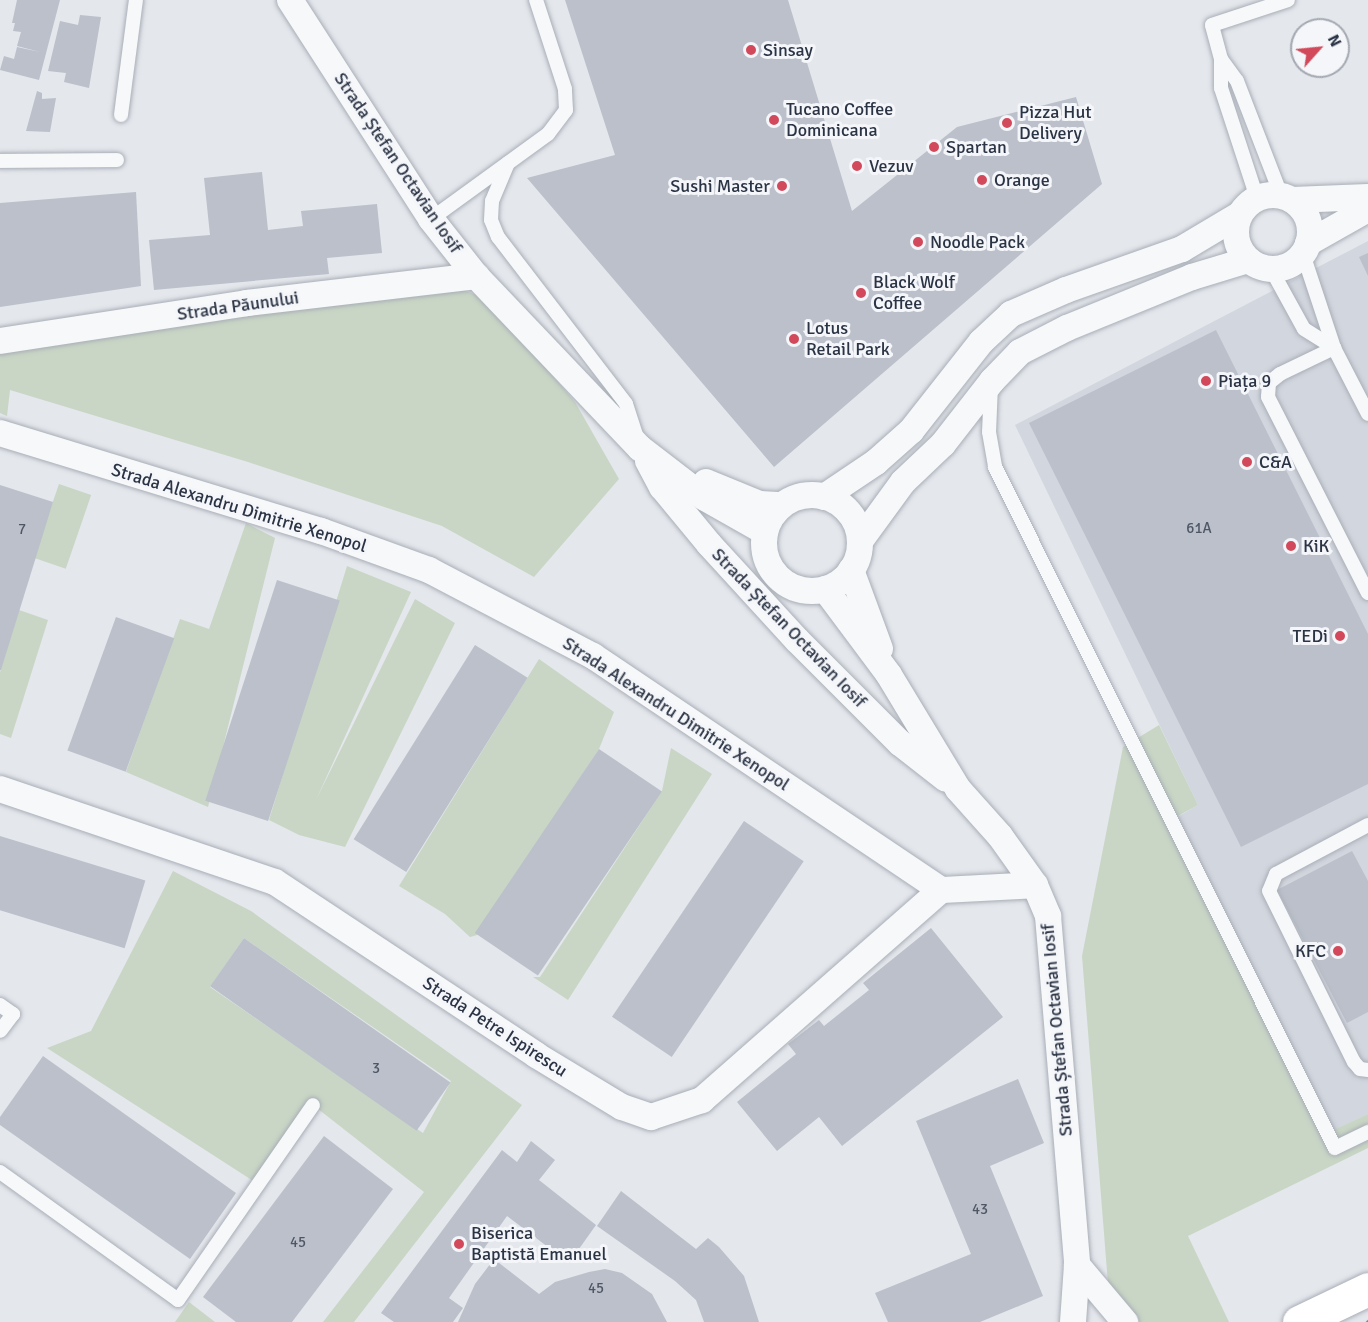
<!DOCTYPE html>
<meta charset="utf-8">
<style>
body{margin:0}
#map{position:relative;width:1368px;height:1322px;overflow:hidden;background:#e4e7ec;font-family:Signika,sans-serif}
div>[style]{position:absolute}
.built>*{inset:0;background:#d2d6de}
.green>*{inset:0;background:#c9d6c5;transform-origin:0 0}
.building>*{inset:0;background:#bbc0ca;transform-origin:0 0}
.roads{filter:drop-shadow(0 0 2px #a9aeb7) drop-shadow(0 0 2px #a9aeb7)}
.service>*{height:14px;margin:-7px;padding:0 7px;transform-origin:7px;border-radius:7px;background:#f7f8fa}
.minor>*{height:26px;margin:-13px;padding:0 13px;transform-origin:13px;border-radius:13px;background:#f7f8fa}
.minor>.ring{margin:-13px;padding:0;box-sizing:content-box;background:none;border:26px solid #f7f8fa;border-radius:50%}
.primary>*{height:33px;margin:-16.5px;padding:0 16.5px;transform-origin:16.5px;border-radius:16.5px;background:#fff}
.tram>*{height:1.5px;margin:-0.75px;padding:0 0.75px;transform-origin:0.75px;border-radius:0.75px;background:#7d8696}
.dots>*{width:16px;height:16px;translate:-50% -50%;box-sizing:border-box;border:3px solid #f4f6f9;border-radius:50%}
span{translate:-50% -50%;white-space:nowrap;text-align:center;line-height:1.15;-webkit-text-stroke:6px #f4f6f9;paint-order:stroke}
.number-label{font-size:15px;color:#4f5766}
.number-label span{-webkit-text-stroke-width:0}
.poi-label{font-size:18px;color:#2b3445}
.left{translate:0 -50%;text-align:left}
.right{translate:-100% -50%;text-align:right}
.street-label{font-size:18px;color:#2b3445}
.north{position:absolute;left:1290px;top:18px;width:60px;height:60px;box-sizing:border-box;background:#f4f6f9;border:2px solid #a4a8b1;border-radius:50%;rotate:63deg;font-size:16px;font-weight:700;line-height:24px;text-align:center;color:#2b3445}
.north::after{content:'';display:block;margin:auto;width:21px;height:27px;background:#d1495b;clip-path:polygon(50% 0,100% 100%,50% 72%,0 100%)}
</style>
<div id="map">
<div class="built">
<div style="clip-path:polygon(1368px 241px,1368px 1114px,1322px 1136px,1167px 823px,1198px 805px,1015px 425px)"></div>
</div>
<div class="green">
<div style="clip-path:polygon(440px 281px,487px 299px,575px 402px,619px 479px,534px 577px,442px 526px,248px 462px,10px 390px,7px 416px,0 413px,0 341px)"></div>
<div style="left:59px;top:484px;width:34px;height:78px;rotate:19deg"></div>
<div style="clip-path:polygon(246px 523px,275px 538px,208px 807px,126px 772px,180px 619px,209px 629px)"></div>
<div style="clip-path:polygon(347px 566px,411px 592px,316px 800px,415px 599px,455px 623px,345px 847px,299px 835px,269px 820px)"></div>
<div style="clip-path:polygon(19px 610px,48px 620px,11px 738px,0 734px,0 672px)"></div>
<div style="clip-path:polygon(539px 659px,614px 712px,599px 749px,477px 935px,470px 937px,445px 914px,399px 886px)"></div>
<div style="clip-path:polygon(1159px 725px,1198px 805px,1167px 822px,1323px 1135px,1368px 1114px,1368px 1148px,1188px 1236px,1229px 1322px,1111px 1322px,1082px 956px,1123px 747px)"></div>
<div style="clip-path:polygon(671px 748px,712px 774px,568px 1000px,533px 977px,540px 977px,662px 791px)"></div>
<div style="clip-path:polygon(evenodd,173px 871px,251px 911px,522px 1105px,354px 1322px,323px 1322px,424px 1192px,313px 1105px,258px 1184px,47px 1048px,91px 1031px,173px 871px,244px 938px,451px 1081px,423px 1133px,210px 987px,244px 938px)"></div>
<div style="clip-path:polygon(189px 1302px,215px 1322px,175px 1322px)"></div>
</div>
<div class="building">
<div style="clip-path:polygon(17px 0,60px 0,39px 80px,0 70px,4px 56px,14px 59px,17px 47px,40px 52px,17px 46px,21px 32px,13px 31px,15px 23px,12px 23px)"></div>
<div style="clip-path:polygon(565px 0,788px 0,852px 211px,957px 127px,1076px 97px,1102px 184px,774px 467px,527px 178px,615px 155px)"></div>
<div style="clip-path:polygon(80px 15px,101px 17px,89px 88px,64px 82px,66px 73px,48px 71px,60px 21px,78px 25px)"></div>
<div style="clip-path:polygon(37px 91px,42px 93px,42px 99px,56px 98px,50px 132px,26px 131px)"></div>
<div style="clip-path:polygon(262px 172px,268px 230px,303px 226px,301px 211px,377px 204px,382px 253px,327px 258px,329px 274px,154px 290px,149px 240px,210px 235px,204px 178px)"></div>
<div style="clip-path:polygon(136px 192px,141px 286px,0 307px,0 203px)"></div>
<div style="clip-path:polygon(1368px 253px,1368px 276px,1359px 257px)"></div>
<div style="clip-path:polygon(1216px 330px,1368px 634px,1368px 784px,1241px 847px,1029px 423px)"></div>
<div style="clip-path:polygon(0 485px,53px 502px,1px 670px,0 670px)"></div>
<div style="left:277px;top:580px;width:66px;height:232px;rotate:18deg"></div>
<div style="left:116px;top:617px;width:62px;height:142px;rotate:20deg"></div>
<div style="left:475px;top:645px;width:62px;height:229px;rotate:32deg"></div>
<div style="left:599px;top:749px;width:76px;height:222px;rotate:34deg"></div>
<div style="left:744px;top:821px;width:72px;height:236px;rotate:34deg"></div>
<div style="left:0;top:836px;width:152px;height:71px;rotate:17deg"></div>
<div style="clip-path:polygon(1352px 851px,1368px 881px,1368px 1012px,1347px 1023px,1277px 890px)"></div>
<div style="clip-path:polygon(931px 928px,1003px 1017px,842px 1146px,819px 1117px,777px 1151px,737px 1102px,796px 1054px,788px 1044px,819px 1020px,824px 1026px,869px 990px,863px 983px)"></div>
<div style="left:244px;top:938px;width:252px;height:59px;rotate:35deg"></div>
<div style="clip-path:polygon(43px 1056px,236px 1193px,190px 1259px,0 1125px,0 1117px)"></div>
<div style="clip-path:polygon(1018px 1079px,1044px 1143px,990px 1166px,1043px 1296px,980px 1322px,888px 1322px,875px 1293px,971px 1254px,916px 1121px)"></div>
<div style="clip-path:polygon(324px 1136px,393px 1189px,292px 1322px,236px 1322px,203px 1297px)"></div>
<div style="clip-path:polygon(531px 1141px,555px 1160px,539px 1180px,596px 1225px,569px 1263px,507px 1216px,449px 1298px,463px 1308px,453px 1322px,394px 1322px,381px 1313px,502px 1150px,517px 1162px)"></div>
<div style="clip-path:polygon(621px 1191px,696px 1249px,708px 1238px,719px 1247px,744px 1276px,759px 1322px,704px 1322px,696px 1300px,675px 1281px,597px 1226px)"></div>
<div style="clip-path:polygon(494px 1259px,539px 1294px,555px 1282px,589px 1272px,605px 1269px,622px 1273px,652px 1294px,667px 1322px,458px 1322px,475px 1284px)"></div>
</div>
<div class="roads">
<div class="service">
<div style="left:1221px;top:59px;width:27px;rotate:54deg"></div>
<div style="left:1237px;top:81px;width:122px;rotate:68.9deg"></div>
<div style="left:121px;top:115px;width:116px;rotate:-82.6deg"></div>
<div style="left:0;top:161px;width:117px;rotate:-0.5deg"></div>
<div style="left:508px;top:163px;width:41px;rotate:112.8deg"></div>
<div style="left:492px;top:201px;width:19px;rotate:93deg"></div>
<div style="left:491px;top:220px;width:18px;rotate:68deg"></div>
<div style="left:498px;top:237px;width:210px;rotate:52.5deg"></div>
<div style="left:626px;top:404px;width:38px;rotate:72deg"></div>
<div style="left:1257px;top:198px;width:116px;rotate:-108.1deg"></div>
<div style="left:1221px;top:88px;width:29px;rotate:-90deg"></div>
<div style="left:1221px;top:59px;width:35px;rotate:-105deg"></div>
<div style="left:1212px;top:25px;width:80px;rotate:-18.2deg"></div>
<div style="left:431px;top:219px;width:145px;rotate:-36deg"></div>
<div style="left:548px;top:134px;width:30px;rotate:-53deg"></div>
<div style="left:566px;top:110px;width:21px;rotate:-93deg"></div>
<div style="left:565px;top:89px;width:94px;rotate:-108deg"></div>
<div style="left:1303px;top:254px;width:99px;rotate:71.7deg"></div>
<div style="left:1334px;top:348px;width:74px;rotate:62.7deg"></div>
<div style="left:1271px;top:269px;width:68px;rotate:61.2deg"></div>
<div style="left:1304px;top:329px;width:36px;rotate:32deg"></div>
<div style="left:1334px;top:348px;width:60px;rotate:154.3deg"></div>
<div style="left:1280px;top:374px;width:14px;rotate:141deg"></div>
<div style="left:1269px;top:383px;width:14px;rotate:94deg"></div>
<div style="left:1268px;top:397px;width:220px;rotate:63deg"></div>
<div style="left:991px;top:385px;width:47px;rotate:92.4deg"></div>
<div style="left:989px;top:432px;width:36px;rotate:80deg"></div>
<div style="left:995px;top:467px;width:761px;rotate:63.47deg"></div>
<div style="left:1335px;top:1148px;width:37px;rotate:-26deg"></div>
<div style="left:1368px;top:825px;width:104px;rotate:152deg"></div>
<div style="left:1276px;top:874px;width:18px;rotate:112deg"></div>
<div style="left:1269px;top:891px;width:191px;rotate:63.6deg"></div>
<div style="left:1354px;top:1062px;width:9px;rotate:49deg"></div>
<div style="left:1360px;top:1069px;width:8px;rotate:7deg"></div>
<div style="left:0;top:1005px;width:16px;rotate:35deg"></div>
<div style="left:13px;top:1014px;width:21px;rotate:127deg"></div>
<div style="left:0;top:1172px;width:219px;rotate:35.7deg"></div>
<div style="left:178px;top:1300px;width:237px;rotate:-55.3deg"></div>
</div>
<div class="minor">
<div style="left:290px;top:0;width:260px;rotate:57.2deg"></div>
<div style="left:431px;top:219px;width:73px;rotate:51.7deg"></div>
<div style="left:476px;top:276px;width:238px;rotate:46.4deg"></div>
<div style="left:640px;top:448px;width:82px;rotate:37.6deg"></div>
<div style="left:705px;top:498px;width:69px;rotate:29.5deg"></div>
<div class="ring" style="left:1236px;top:195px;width:48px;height:48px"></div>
<div style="left:1292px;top:200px;width:76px;rotate:-2.3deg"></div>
<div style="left:1308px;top:243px;width:69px;rotate:-29.5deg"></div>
<div style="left:0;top:341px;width:250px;rotate:-8.7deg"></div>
<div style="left:247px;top:303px;width:231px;rotate:-6.7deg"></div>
<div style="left:0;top:433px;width:336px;rotate:17deg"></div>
<div style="left:321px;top:531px;width:115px;rotate:19.9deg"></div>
<div style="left:429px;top:570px;width:185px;rotate:27.7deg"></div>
<div style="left:593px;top:656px;width:419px;rotate:33.9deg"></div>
<div style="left:941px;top:890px;width:94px;rotate:-3deg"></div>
<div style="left:648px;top:461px;width:30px;rotate:62deg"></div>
<div style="left:662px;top:487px;width:74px;rotate:50.5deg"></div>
<div style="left:709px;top:544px;width:130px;rotate:47.5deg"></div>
<div style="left:797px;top:640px;width:146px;rotate:45deg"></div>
<div style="left:900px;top:743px;width:58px;rotate:38deg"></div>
<div style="left:706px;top:482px;width:58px;rotate:22.2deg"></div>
<div style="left:760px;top:504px;width:22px;rotate:3deg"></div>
<div class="ring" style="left:764px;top:495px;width:70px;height:70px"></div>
<div style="left:824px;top:497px;width:63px;rotate:-33.9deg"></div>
<div style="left:876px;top:462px;width:47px;rotate:-41.5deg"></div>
<div style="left:911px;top:431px;width:113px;rotate:-51.8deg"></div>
<div style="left:981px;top:342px;width:41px;rotate:-43deg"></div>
<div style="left:1011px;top:314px;width:60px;rotate:-23.6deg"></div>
<div style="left:1066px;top:290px;width:123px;rotate:-19.5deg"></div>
<div style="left:1182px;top:249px;width:66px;rotate:-30.8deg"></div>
<div style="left:860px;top:541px;width:73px;rotate:-53.9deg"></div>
<div style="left:903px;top:482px;width:55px;rotate:-43.5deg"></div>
<div style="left:943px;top:444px;width:80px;rotate:-52.1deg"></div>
<div style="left:992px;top:381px;width:40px;rotate:-46deg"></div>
<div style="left:1020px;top:352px;width:53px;rotate:-27.1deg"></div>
<div style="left:1067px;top:328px;width:135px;rotate:-22.2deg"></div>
<div style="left:1192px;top:277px;width:59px;rotate:-16.9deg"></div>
<div style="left:851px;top:570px;width:84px;rotate:69.8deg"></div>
<div style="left:825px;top:589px;width:107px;rotate:53.3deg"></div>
<div style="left:889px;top:675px;width:133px;rotate:58.8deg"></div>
<div style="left:958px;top:789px;width:63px;rotate:48.2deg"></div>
<div style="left:1000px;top:836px;width:60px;rotate:54.5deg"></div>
<div style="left:1035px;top:885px;width:34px;rotate:67deg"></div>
<div style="left:1048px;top:916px;width:350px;rotate:85.2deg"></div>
<div style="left:1077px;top:1265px;width:57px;rotate:94deg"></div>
<div style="left:0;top:789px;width:290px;rotate:18.7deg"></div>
<div style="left:275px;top:882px;width:313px;rotate:33.5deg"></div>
<div style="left:536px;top:1055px;width:100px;rotate:31.2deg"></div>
<div style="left:622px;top:1107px;width:31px;rotate:19deg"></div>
<div style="left:651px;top:1117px;width:54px;rotate:-18.4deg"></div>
<div style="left:702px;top:1100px;width:318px;rotate:-41.3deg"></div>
<div style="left:1077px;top:1265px;width:75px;rotate:49.9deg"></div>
</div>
<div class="primary">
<div style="left:1299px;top:1322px;width:76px;rotate:-25.6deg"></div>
</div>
</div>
<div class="tram">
<div style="left:1367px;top:1322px;width:1px;rotate:-45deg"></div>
</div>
<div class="dots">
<div style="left:751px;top:50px;background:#d1495b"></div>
<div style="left:774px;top:120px;background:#d1495b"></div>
<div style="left:1007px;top:123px;background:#d1495b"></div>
<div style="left:934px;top:147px;background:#d1495b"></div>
<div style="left:857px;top:166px;background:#d1495b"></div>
<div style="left:982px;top:180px;background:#d1495b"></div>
<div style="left:782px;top:186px;background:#d1495b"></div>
<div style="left:918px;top:242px;background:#d1495b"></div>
<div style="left:861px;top:293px;background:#d1495b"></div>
<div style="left:794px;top:339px;background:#d1495b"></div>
<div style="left:1206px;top:381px;background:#d1495b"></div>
<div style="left:1247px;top:462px;background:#d1495b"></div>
<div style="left:1291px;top:546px;background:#d1495b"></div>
<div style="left:1340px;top:636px;background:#d1495b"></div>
<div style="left:1338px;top:951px;background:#d1495b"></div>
<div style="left:459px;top:1244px;background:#d1495b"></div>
</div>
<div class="number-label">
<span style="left:1199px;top:529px">61A</span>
<span style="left:22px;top:530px">7</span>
<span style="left:376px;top:1069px">3</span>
<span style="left:980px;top:1210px">43</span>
<span style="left:298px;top:1243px">45</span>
<span style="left:596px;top:1289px">45</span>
</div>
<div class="poi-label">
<span class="left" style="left:763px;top:50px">Sinsay</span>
<span class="left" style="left:786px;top:120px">Tucano Coffee<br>Dominicana</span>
<span class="left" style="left:1019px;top:123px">Pizza Hut<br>Delivery</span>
<span class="left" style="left:946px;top:147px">Spartan</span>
<span class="left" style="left:869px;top:166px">Vezuv</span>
<span class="left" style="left:994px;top:180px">Orange</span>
<span class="right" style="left:770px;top:186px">Sushi Master</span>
<span class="left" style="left:930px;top:242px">Noodle Pack</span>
<span class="left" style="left:873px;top:293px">Black Wolf<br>Coffee</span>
<span class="left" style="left:806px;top:339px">Lotus<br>Retail Park</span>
<span class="left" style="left:1218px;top:381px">Piața 9</span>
<span class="left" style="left:1259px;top:462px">C&amp;A</span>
<span class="left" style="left:1303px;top:546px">KiK</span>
<span class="right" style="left:1328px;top:636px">TEDi</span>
<span class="right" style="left:1326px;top:951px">KFC</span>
<span class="left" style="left:471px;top:1244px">Biserica<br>Baptistă Emanuel</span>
</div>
<div class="street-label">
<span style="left:398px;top:163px;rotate:56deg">Strada Ștefan Octavian Iosif</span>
<span style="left:238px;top:306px;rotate:-8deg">Strada Păunului</span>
<span style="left:239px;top:508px;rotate:17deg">Strada Alexandru Dimitrie Xenopol</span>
<span style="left:789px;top:628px;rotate:46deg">Strada Ștefan Octavian Iosif</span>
<span style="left:676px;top:714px;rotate:33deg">Strada Alexandru Dimitrie Xenopol</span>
<span style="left:495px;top:1027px;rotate:33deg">Strada Petre Ispirescu</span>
<span style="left:1057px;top:1030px;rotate:-95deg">Strada Ștefan Octavian Iosif</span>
</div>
<div class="north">N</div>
</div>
